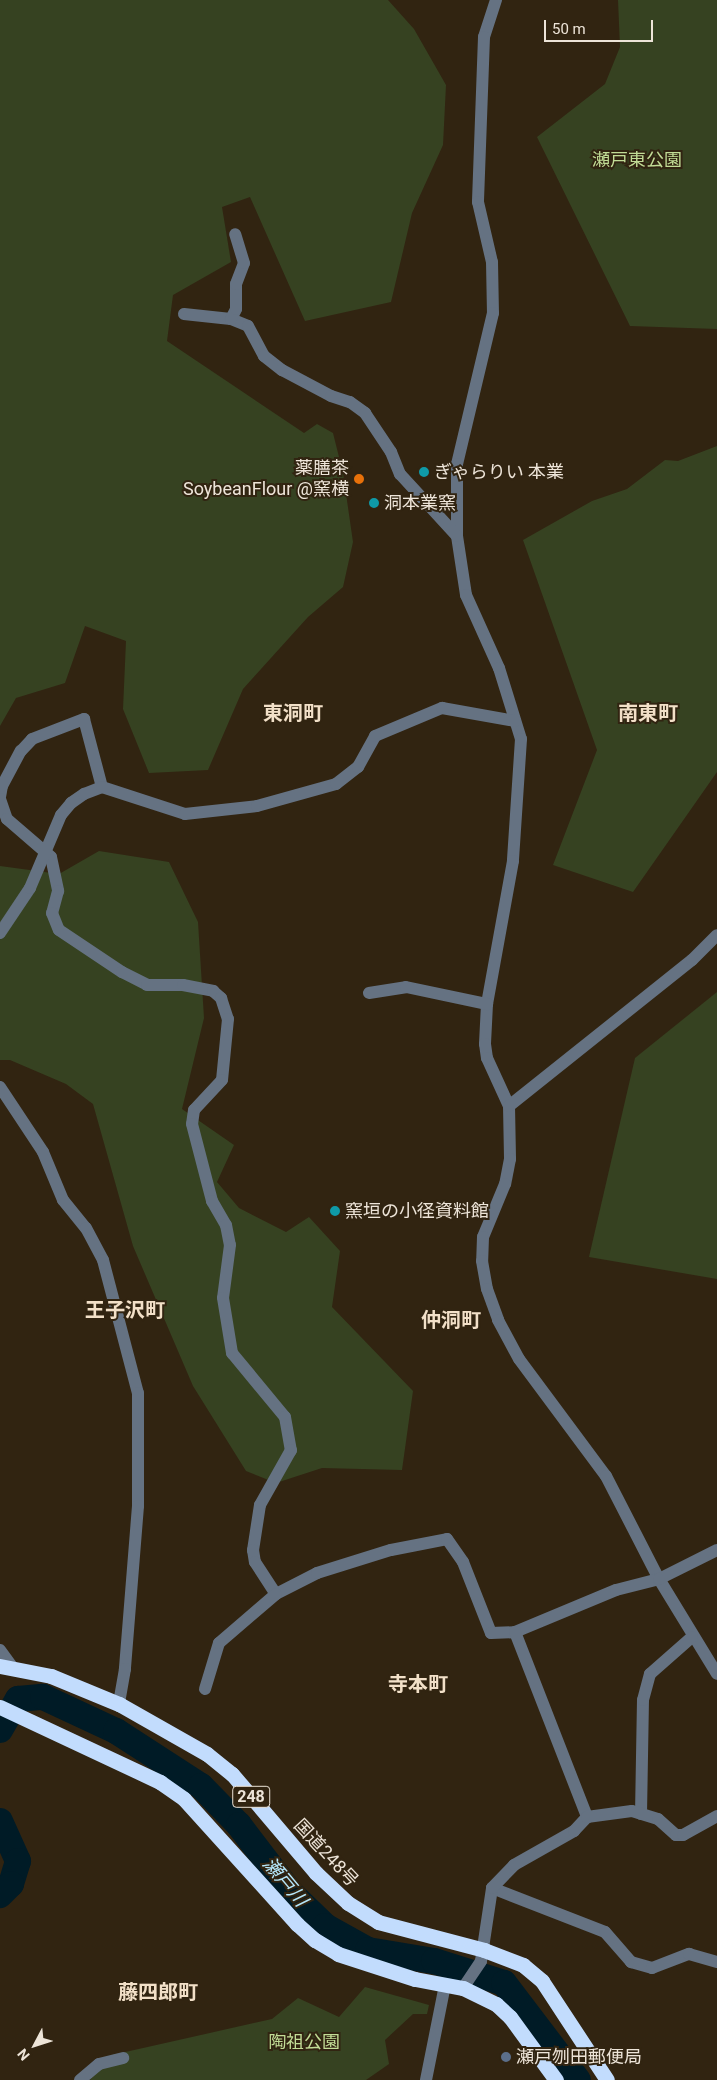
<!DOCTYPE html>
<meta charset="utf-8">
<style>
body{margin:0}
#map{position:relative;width:717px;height:2080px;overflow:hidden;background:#312411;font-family:Roboto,"Noto Sans JP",sans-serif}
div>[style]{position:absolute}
.green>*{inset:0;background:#364221}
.river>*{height:26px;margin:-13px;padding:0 13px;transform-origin:13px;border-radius:13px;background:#001b26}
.minor>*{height:12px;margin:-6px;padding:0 6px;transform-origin:6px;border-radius:6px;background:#657282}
.highway>*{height:15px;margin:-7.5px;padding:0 7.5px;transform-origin:7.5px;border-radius:7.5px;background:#c2dcfd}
.dots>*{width:14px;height:14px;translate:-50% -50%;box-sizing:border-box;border:2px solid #312411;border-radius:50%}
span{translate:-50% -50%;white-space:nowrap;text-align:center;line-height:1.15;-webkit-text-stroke:4px #312411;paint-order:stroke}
.shield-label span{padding:1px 4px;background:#312411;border:1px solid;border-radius:4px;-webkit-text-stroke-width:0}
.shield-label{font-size:16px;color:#ede4d8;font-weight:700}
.park-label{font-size:18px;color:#c2dc96}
.poi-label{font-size:18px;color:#ede4d8}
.right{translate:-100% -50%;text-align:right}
.left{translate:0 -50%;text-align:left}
.street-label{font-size:18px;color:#ede4d8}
.water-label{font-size:19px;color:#b5e7fb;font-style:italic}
.quarter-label{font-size:20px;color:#f2e0c8;font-weight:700}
.north{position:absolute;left:10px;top:2020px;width:50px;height:50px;-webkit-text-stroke:4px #312411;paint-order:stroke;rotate:230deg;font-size:14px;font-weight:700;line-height:20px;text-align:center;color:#ede4d8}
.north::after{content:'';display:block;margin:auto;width:18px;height:22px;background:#ede4d8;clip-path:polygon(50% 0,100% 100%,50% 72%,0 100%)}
.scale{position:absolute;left:544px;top:20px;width:109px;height:22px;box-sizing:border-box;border:2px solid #ede4d8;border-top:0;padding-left:6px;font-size:15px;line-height:18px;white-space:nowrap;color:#ede4d8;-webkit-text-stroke:4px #312411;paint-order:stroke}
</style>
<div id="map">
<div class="green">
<div style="clip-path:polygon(0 0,388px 0,414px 29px,446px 85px,443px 145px,412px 213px,391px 302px,305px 321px,250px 197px,222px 207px,231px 262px,173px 295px,167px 341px,304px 433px,317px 424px,333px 433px,343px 473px,353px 542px,343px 587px,308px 617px,243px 689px,208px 770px,149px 773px,123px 709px,126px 641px,85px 626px,65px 683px,16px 698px,0 726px)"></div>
<div style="clip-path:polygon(618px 0,717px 0,717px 329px,630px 326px,537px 137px,605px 84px,620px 47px)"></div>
<div style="clip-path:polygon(717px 446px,717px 772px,633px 892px,553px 865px,597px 750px,523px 540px,592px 501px,627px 489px,665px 460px,678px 461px)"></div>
<div style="clip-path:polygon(99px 851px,169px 862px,198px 922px,204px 1018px,182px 1109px,234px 1145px,217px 1182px,239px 1208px,286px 1232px,309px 1217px,340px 1251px,332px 1307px,413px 1391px,402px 1470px,322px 1468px,276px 1483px,246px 1471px,193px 1386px,133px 1246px,93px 1104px,66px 1084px,10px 1060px,0 1060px,0 866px,59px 874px)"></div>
<div style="clip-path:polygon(717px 992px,717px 1279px,589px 1257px,635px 1058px)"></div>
<div style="clip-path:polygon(365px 1987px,429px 2005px,427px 2014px,413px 2014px,385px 2040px,389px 2064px,366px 2080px,90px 2080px,112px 2055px,272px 2019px,298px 1998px,339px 2017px)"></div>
</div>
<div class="river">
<div style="left:0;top:1730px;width:36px;rotate:-60deg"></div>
<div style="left:18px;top:1699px;width:25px;rotate:-5deg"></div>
<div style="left:43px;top:1697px;width:81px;rotate:25deg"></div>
<div style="left:116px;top:1731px;width:101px;rotate:32.9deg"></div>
<div style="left:201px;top:1786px;width:54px;rotate:45.7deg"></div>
<div style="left:239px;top:1825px;width:86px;rotate:52.6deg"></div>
<div style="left:291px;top:1893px;width:47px;rotate:44.1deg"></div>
<div style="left:325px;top:1926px;width:49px;rotate:29.2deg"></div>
<div style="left:368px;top:1950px;width:67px;rotate:9.5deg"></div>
<div style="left:434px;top:1961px;width:73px;rotate:17.4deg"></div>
<div style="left:504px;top:1983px;width:122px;rotate:52.7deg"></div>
<div style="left:0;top:1821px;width:44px;rotate:65.8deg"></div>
<div style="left:18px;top:1861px;width:24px;rotate:107deg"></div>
<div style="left:11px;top:1884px;width:16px;rotate:135deg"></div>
</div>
<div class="minor">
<div style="left:496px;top:0;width:39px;rotate:108deg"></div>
<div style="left:484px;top:37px;width:165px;rotate:92.1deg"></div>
<div style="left:478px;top:202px;width:62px;rotate:76.9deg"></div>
<div style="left:492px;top:262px;width:51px;rotate:88.9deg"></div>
<div style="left:493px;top:313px;width:155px;rotate:103.4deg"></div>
<div style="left:457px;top:464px;width:72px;rotate:90deg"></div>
<div style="left:457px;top:536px;width:60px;rotate:81.3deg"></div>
<div style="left:466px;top:595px;width:80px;rotate:65.7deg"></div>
<div style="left:499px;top:668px;width:74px;rotate:72.8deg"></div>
<div style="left:521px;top:739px;width:122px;rotate:93.8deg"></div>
<div style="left:513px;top:861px;width:145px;rotate:100.3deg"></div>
<div style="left:487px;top:1004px;width:40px;rotate:92.9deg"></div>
<div style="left:485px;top:1044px;width:14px;rotate:82deg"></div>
<div style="left:487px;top:1058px;width:53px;rotate:65.4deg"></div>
<div style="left:509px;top:1106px;width:53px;rotate:88.9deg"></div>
<div style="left:510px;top:1159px;width:25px;rotate:101deg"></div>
<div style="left:505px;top:1184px;width:57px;rotate:112.5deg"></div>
<div style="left:483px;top:1237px;width:24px;rotate:92deg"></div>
<div style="left:482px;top:1261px;width:28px;rotate:80deg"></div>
<div style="left:487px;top:1289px;width:33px;rotate:70deg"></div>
<div style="left:498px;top:1320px;width:44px;rotate:61.7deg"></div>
<div style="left:519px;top:1359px;width:146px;rotate:53.4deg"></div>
<div style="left:606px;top:1476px;width:116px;rotate:62.8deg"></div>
<div style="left:659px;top:1579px;width:111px;rotate:58.6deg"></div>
<div style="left:184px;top:314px;width:47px;rotate:6.1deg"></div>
<div style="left:231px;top:319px;width:18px;rotate:22deg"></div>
<div style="left:248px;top:326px;width:34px;rotate:62deg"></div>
<div style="left:264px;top:356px;width:23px;rotate:38deg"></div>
<div style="left:282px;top:370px;width:55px;rotate:28deg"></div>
<div style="left:331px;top:396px;width:20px;rotate:18deg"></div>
<div style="left:350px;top:402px;width:19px;rotate:36deg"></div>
<div style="left:365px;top:413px;width:47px;rotate:56.3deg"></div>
<div style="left:391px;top:452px;width:24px;rotate:68deg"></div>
<div style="left:400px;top:474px;width:84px;rotate:47.4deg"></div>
<div style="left:231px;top:319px;width:11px;rotate:-63deg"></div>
<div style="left:236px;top:309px;width:25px;rotate:-90deg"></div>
<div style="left:236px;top:284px;width:22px;rotate:-69deg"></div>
<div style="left:244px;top:263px;width:30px;rotate:-107deg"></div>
<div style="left:0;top:797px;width:11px;rotate:-80deg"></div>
<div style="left:2px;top:786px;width:40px;rotate:-62deg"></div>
<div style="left:21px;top:751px;width:16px;rotate:-47deg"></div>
<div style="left:32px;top:739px;width:56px;rotate:-21deg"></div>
<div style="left:84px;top:719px;width:70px;rotate:75.2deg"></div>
<div style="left:0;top:799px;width:21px;rotate:71deg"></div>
<div style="left:7px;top:819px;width:58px;rotate:40.8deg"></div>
<div style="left:51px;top:857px;width:35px;rotate:78deg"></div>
<div style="left:58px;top:891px;width:23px;rotate:105deg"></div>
<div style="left:52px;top:913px;width:18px;rotate:68deg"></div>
<div style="left:59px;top:930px;width:76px;rotate:33.7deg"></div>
<div style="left:122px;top:972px;width:28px;rotate:27deg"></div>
<div style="left:147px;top:985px;width:36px"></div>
<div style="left:183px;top:985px;width:31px;rotate:11deg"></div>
<div style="left:213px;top:991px;width:11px;rotate:41deg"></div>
<div style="left:221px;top:998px;width:22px;rotate:72deg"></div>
<div style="left:228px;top:1019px;width:61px;rotate:95.6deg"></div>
<div style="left:222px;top:1080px;width:41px;rotate:133deg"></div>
<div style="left:194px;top:1110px;width:14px;rotate:98deg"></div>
<div style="left:192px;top:1124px;width:80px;rotate:75.4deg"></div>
<div style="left:212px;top:1201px;width:28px;rotate:60deg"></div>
<div style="left:226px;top:1225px;width:20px;rotate:79deg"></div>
<div style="left:230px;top:1245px;width:53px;rotate:97.5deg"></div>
<div style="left:223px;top:1298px;width:56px;rotate:80.7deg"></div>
<div style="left:232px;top:1353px;width:83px;rotate:50.4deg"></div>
<div style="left:285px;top:1417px;width:34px;rotate:80deg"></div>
<div style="left:291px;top:1450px;width:63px;rotate:119.4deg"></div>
<div style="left:260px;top:1505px;width:46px;rotate:98.8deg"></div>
<div style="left:253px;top:1550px;width:12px;rotate:81deg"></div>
<div style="left:255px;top:1562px;width:38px;rotate:57deg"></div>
<div style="left:276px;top:1594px;width:46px;rotate:-27.1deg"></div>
<div style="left:317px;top:1573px;width:77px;rotate:-17.3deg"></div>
<div style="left:391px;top:1550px;width:57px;rotate:-11.1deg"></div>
<div style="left:447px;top:1539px;width:28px;rotate:55deg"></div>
<div style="left:463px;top:1562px;width:76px;rotate:68.5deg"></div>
<div style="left:491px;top:1633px;width:24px;rotate:-2deg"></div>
<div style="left:515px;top:1632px;width:109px;rotate:-22.6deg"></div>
<div style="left:616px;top:1590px;width:44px;rotate:-14.3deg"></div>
<div style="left:659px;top:1579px;width:65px;rotate:-26.6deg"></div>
<div style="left:0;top:933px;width:54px;rotate:-56.3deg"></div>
<div style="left:30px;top:888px;width:79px;rotate:-67deg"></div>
<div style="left:61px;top:815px;width:16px;rotate:-50deg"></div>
<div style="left:71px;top:803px;width:16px;rotate:-35deg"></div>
<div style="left:84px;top:794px;width:19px;rotate:-21deg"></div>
<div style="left:102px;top:787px;width:87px;rotate:18deg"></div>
<div style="left:185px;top:814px;width:72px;rotate:-6.3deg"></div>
<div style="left:257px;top:806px;width:82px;rotate:-15.6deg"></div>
<div style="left:336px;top:784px;width:28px;rotate:-38deg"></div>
<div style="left:358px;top:767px;width:35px;rotate:-61deg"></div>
<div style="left:375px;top:736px;width:73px;rotate:-22.7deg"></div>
<div style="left:442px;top:708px;width:74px;rotate:10.1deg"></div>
<div style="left:369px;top:993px;width:37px;rotate:-9deg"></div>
<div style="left:406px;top:987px;width:83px;rotate:11.9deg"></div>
<div style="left:0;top:1087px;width:78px;rotate:56.5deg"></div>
<div style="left:43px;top:1152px;width:52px;rotate:67.4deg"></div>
<div style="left:63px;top:1200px;width:36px;rotate:51deg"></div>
<div style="left:86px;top:1228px;width:36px;rotate:62deg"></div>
<div style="left:103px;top:1260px;width:138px;rotate:75.3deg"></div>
<div style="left:138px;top:1393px;width:113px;rotate:90deg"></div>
<div style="left:138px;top:1506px;width:164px;rotate:94.6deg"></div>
<div style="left:125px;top:1669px;width:36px;rotate:100deg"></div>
<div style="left:509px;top:1106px;width:234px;rotate:-38.6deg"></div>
<div style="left:692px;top:960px;width:35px;rotate:-45deg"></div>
<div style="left:515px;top:1632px;width:199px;rotate:68.7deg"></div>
<div style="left:0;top:1650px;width:22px;rotate:54deg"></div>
<div style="left:205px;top:1689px;width:48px;rotate:-73.1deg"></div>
<div style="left:219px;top:1643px;width:75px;rotate:-40.7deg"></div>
<div style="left:641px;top:1814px;width:114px;rotate:-89deg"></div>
<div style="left:643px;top:1700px;width:27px;rotate:-75deg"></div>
<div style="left:650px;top:1674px;width:56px;rotate:-41.4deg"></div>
<div style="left:492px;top:1888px;width:121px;rotate:21.3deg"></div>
<div style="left:605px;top:1932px;width:40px;rotate:49deg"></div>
<div style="left:631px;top:1962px;width:22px;rotate:16deg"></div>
<div style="left:652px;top:1968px;width:40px;rotate:-21deg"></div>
<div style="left:689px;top:1954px;width:29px;rotate:16deg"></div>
<div style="left:463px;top:1988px;width:32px;rotate:-56deg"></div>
<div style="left:481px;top:1961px;width:74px;rotate:-81.4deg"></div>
<div style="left:492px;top:1888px;width:32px;rotate:-46deg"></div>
<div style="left:514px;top:1865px;width:69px;rotate:-29.5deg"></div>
<div style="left:574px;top:1831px;width:19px;rotate:-47deg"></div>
<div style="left:587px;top:1817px;width:45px;rotate:-7.6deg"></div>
<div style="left:632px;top:1811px;width:27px;rotate:17deg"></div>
<div style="left:658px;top:1819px;width:24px;rotate:42deg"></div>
<div style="left:676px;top:1835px;width:7px"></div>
<div style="left:683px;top:1835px;width:39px;rotate:-29deg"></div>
<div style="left:80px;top:2080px;width:25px;rotate:-40deg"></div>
<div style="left:99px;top:2064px;width:25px;rotate:-14deg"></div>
<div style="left:426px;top:2080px;width:97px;rotate:-78.7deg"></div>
</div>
<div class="highway">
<div style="left:0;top:1666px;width:52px;rotate:11.1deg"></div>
<div style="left:51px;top:1676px;width:74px;rotate:22.4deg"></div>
<div style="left:119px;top:1704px;width:101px;rotate:29.6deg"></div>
<div style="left:207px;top:1754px;width:32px;rotate:39deg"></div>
<div style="left:232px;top:1774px;width:130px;rotate:49.7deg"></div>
<div style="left:316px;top:1873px;width:44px;rotate:43.2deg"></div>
<div style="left:348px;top:1903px;width:36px;rotate:32deg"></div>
<div style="left:378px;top:1922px;width:110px;rotate:14.8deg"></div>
<div style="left:484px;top:1950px;width:42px;rotate:21deg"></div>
<div style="left:523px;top:1965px;width:25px;rotate:40deg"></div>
<div style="left:542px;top:1981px;width:118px;rotate:56.7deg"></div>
<div style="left:0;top:1707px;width:177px;rotate:25.1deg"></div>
<div style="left:160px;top:1782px;width:29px;rotate:35deg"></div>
<div style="left:184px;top:1799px;width:169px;rotate:47.9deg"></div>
<div style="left:297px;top:1924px;width:24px;rotate:42deg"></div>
<div style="left:315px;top:1940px;width:27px;rotate:31deg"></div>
<div style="left:338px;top:1954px;width:81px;rotate:18deg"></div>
<div style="left:415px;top:1979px;width:49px;rotate:10.6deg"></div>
<div style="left:463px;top:1988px;width:37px;rotate:26deg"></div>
<div style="left:496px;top:2004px;width:19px;rotate:43deg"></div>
<div style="left:510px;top:2017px;width:78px;rotate:53.9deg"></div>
</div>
<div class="dots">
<div style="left:424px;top:472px;background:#0f9aa8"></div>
<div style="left:359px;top:479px;background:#e8710a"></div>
<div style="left:374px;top:503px;background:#0f9aa8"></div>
<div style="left:335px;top:1211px;background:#0f9aa8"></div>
<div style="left:506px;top:2057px;background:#5c6f8a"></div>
</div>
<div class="shield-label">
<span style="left:251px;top:1797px">248</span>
</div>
<div class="park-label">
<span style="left:637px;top:160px">瀬戸東公園</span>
<span style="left:304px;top:2042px">陶祖公園</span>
</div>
<div class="poi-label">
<span class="right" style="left:349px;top:479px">薬膳茶<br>SoybeanFlour @窯横</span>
<span class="left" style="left:434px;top:472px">ぎゃらりい 本業</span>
<span class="left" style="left:384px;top:503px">洞本業窯</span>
<span class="left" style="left:345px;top:1211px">窯垣の小径資料館</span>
<span class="left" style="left:516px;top:2057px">瀬戸刎田郵便局</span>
</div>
<div class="street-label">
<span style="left:326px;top:1853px;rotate:47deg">国道248号</span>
</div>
<div class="water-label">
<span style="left:285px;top:1882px;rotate:50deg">瀬戸川</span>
</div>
<div class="quarter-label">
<span style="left:293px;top:713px">東洞町</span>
<span style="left:648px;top:713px">南東町</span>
<span style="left:125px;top:1310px">王子沢町</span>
<span style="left:451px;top:1320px">仲洞町</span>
<span style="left:418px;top:1684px">寺本町</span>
<span style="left:158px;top:1992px">藤四郎町</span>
</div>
<div class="north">N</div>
<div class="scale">50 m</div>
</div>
